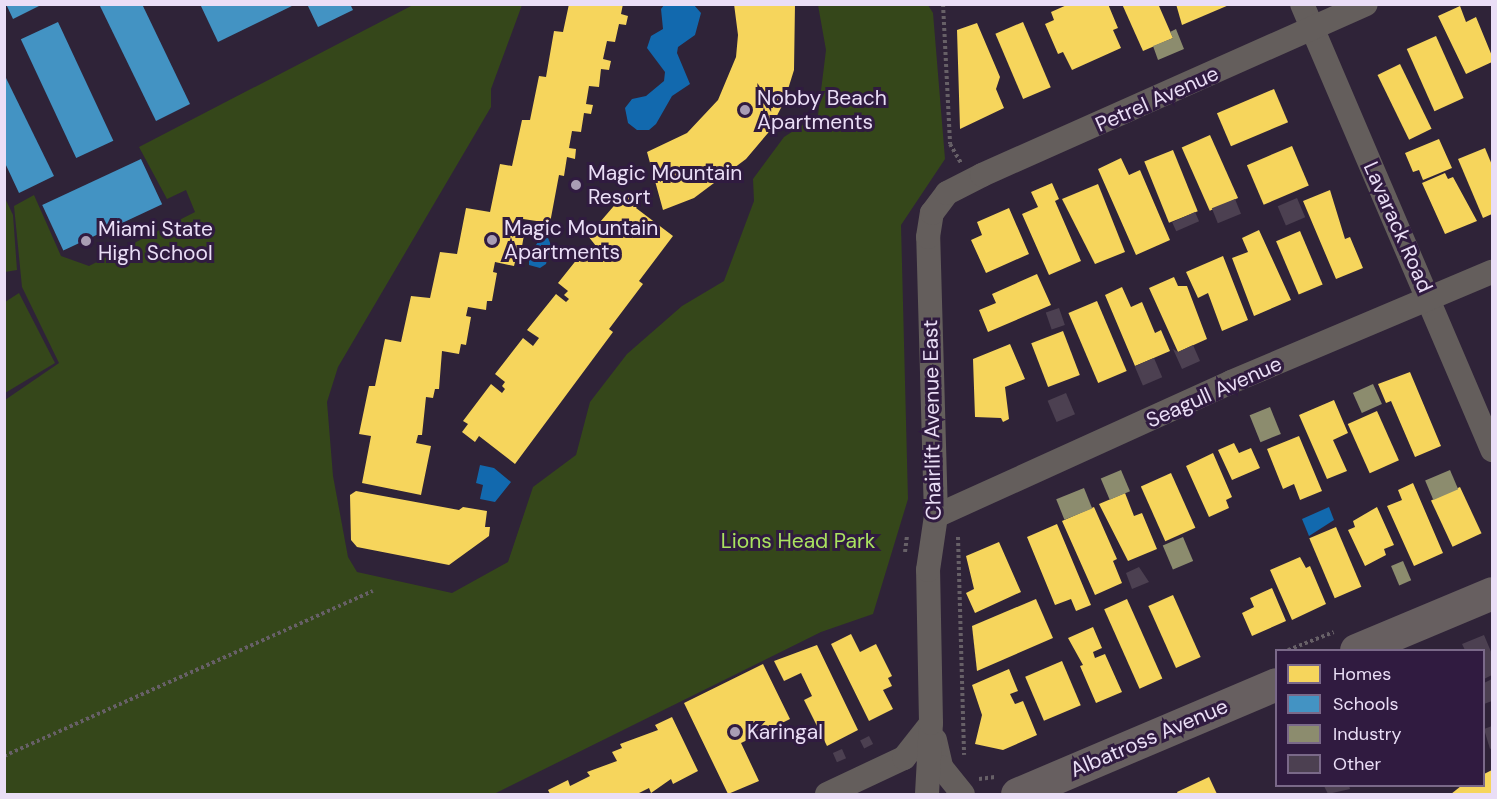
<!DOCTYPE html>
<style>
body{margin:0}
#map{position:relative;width:1497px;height:799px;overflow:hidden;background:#2f2338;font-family:"DM Sans",sans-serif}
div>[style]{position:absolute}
.green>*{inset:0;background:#35471a}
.water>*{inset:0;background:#1269ae}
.homes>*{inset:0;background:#f6d55c;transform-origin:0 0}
.schools>*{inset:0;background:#4393c3;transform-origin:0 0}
.industry>*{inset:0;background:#8c8c6e;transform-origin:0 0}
.building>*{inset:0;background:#4c4051;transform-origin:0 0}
.path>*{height:4px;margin-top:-2px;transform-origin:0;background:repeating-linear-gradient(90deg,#676067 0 3px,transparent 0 6px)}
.street>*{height:24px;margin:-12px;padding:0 12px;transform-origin:12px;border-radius:12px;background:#645e5c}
.secondary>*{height:33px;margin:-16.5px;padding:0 16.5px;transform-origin:16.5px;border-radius:16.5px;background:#675f60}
.dots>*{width:16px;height:16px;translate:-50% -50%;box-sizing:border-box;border:3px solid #301b40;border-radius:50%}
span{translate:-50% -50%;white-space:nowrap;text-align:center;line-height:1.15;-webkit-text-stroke:6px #301b40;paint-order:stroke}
.poi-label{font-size:21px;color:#eadef6}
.left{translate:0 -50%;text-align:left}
.street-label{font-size:21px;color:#eadef6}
.park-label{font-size:21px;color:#aae35f}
.frame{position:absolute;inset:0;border:6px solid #eadef6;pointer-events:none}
.legend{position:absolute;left:1275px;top:649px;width:210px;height:138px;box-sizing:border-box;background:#301b40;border:2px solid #7a6989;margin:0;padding:8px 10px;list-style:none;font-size:18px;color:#eadef6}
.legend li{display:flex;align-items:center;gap:12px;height:30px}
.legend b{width:30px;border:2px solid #7a6989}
</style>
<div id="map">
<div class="green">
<div style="clip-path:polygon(413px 5px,522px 5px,491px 89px,491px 107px,338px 367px,327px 402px,333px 476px,348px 557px,357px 572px,452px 593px,508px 562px,533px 487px,576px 455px,590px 402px,627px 354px,682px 306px,724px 281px,754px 201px,753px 179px,784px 137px,818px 115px,826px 50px,818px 5px,928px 5px,933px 13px,945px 159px,901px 225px,908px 499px,873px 614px,821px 632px,494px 794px,5px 794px,5px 400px,59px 363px,22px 287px,14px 206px,34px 195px,61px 256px,89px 266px,195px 212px,186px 190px,167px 199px,139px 147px)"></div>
<div style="clip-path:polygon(4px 196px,13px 215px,17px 270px,5px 272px)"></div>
<div style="clip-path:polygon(19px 293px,55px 363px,5px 393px,5px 302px)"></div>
</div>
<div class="water">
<div style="clip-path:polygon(664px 5px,694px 5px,701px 13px,695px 35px,678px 47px,677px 53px,690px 84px,672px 96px,656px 124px,649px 130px,637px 130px,628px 123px,625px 108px,632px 99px,646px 96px,664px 81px,665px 72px,647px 48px,651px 36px,663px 29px,661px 9px)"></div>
<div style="clip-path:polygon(548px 238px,551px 245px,546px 264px,540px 268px,529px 265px,529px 257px,539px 240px)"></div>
<div style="clip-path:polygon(480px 465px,494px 468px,511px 482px,495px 502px,480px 499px,483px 485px,476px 483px)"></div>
<div style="clip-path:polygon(1329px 507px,1334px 520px,1309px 536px,1302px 519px)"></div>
</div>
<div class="homes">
<div style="clip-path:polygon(569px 4px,623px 4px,621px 14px,628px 16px,626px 25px,619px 24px,615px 42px,607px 41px,603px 59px,611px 61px,609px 70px,601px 69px,599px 87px,589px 86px,586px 104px,593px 105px,591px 114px,584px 113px,581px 132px,572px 131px,569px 148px,576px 149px,575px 159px,567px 157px,564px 176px,559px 175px,550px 223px,523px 219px,521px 228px,525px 229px,520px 258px,516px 258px,514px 266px,495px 262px,493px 272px,497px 273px,492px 301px,487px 301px,486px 310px,468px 307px,466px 316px,471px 317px,466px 345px,461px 344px,459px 354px,442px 351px,439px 389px,435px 389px,433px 398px,426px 397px,422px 435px,418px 435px,416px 443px,431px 446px,421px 495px,362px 483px,371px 436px,359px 434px,369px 386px,375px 386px,385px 339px,401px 342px,411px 296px,430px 298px,440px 252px,457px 254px,466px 208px,490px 212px,500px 164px,512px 166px,522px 120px,530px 120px,539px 76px,546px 77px,554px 31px,563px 32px)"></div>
<div style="clip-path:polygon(734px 4px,795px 4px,794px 70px,784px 102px,768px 133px,746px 159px,694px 198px,663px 210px,647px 152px,687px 133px,718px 100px,736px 57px,738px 35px)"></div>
<div style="clip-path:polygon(1069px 4px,1108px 4px,1118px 28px,1113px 30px,1121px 48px,1072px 70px,1063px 52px,1058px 54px,1045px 24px,1054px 20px,1051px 12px)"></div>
<div style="clip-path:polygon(1122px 4px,1159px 6px,1173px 38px,1143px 51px)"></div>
<div style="clip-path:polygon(1176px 4px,1229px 4px,1229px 5px,1182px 25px)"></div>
<div style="clip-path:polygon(1460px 6px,1466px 22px,1476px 17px,1492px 56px,1492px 62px,1466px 74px,1438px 16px)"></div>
<div style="left:1023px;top:22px;width:71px;height:30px;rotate:67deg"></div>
<div style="clip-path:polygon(977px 23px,1000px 77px,996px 89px,1004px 108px,960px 129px,957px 30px)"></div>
<div style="left:1436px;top:36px;width:68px;height:32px;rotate:66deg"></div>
<div style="left:1400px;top:64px;width:72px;height:25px;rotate:64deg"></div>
<div style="left:1274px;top:89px;width:36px;height:62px;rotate:67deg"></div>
<div style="left:1210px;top:135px;width:69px;height:31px;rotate:66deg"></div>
<div style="clip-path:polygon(1439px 139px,1452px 168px,1423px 180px,1419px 170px,1413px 172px,1405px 153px)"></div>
<div style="left:1292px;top:146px;width:43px;height:49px;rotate:67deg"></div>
<div style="clip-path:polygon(1485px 148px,1492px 165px,1492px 214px,1483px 218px,1458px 159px)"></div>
<div style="left:1173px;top:150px;width:66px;height:31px;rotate:68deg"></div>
<div style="clip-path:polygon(1121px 158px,1129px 175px,1140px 170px,1170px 240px,1136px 255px,1098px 169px)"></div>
<div style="clip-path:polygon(1445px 173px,1448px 179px,1453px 177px,1477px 221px,1445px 234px,1422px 183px)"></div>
<div style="clip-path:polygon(1052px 183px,1059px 199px,1055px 201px,1081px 261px,1049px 275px,1022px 214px,1038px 207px,1031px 192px)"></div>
<div style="clip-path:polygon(1098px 184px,1125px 252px,1095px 264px,1062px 199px)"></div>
<div style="clip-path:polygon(1330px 190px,1345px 239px,1350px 237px,1363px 268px,1336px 279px,1303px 201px)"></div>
<div style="clip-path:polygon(625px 193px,639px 204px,636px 208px,673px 236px,639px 281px,643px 284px,609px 329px,613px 332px,515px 464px,479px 436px,475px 442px,462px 432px,468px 424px,463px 421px,491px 384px,502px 393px,505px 389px,502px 386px,505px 382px,495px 374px,523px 338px,533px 346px,539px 338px,527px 330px,556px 294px,566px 302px,569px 299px,564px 295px,568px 291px,558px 283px,586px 248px,596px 256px,600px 251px,588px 236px)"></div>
<div style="clip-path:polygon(1009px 208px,1029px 254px,986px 273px,971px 240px,982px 235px,977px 222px)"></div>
<div style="clip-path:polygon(1259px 230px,1291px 300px,1254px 316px,1232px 258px,1248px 252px,1242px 238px)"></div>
<div style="left:1300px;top:231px;width:58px;height:26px;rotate:67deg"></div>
<div style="clip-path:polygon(1223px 256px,1248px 320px,1222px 331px,1208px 293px,1198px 298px,1186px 272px)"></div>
<div style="clip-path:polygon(1037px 274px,1051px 305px,988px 332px,979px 310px,996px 303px,992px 294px)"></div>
<div style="clip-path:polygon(1174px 277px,1178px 286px,1187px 286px,1207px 339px,1178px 352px,1149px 288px)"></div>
<div style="clip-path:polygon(1122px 287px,1131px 307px,1142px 302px,1155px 333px,1161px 330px,1170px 351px,1135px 366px,1105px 295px)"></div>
<div style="left:1097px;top:301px;width:76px;height:31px;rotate:67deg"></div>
<div style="left:1063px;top:331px;width:47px;height:34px;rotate:69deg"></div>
<div style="clip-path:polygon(1010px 344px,1025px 379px,1005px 387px,1009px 419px,1003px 422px,1001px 418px,975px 417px,973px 359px)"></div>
<div style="clip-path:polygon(1410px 372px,1441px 446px,1415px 457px,1391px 401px,1386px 403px,1378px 384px)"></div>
<div style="clip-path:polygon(1334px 400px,1348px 433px,1333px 440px,1347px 471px,1327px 479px,1299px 415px)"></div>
<div style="left:1377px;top:411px;width:54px;height:32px;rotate:66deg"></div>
<div style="clip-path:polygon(1299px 436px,1322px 491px,1300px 500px,1294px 484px,1283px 489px,1267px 449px)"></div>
<div style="clip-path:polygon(1234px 443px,1239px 453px,1251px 448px,1260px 468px,1232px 480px,1218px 450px)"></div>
<div style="clip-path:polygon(1213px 453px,1232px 497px,1226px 500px,1229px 508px,1209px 517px,1186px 466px)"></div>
<div style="left:1171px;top:473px;width:60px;height:33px;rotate:66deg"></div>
<div style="clip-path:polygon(1413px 483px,1443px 553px,1414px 566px,1387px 506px,1402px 500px,1398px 490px)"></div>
<div style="left:1460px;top:487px;width:51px;height:32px;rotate:65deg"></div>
<div style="clip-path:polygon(356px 491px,459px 510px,463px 507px,487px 511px,485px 527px,490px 527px,489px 536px,449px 565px,357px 547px,351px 540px,350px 495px)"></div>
<div style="clip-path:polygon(1125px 493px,1134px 516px,1142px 513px,1157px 549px,1128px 561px,1099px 504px)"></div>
<div style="clip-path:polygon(1094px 507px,1117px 559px,1113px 561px,1122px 583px,1095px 595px,1062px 521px)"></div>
<div style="clip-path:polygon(1377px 507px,1394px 545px,1384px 549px,1386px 555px,1365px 566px,1348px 530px,1355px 527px,1353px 521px)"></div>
<div style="clip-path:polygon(1057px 524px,1091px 605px,1076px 611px,1071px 599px,1055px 605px,1027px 537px)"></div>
<div style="left:1336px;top:527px;width:65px;height:29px;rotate:67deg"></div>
<div style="clip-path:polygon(999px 542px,1021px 592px,975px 613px,966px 593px,974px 589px,966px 556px)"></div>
<div style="clip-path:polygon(1300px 557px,1306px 568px,1310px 566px,1326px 604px,1292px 620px,1270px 570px)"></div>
<div style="clip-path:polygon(1272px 588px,1286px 621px,1252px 636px,1242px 613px,1254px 607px,1250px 598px)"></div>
<div style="left:1173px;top:595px;width:68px;height:27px;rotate:66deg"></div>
<div style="clip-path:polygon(1036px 599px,1053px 638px,977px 671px,972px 626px)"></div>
<div style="left:1127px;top:599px;width:87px;height:25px;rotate:66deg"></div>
<div style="clip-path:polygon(1093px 627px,1102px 648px,1093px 652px,1095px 658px,1105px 654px,1122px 692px,1096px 703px,1080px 666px,1083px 665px,1068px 638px)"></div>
<div style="clip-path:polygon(851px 634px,860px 652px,876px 644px,892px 676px,888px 678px,892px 686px,883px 690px,893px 709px,869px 721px,831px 644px)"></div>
<div style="clip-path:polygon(817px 645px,858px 730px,827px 746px,804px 700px,812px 696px,801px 673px,784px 681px,774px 661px)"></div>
<div style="left:1062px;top:661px;width:48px;height:40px;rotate:67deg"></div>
<div style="clip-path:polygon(763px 664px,790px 719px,770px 729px,773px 735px,761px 741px,758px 735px,741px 743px,759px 781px,728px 794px,684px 703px)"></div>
<div style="clip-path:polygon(1009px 669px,1018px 691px,1010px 694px,1015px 704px,1023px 701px,1037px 735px,1003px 750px,975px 744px,982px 715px,972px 685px)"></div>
<div style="clip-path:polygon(672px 717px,698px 771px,673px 784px,671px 779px,651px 793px,649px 788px,637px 794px,550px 794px,548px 790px,568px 780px,570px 786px,590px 776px,587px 772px,617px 761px,612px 752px,622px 748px,620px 744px,658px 730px,655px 725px)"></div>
<div style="clip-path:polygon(1492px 770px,1492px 794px,1451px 794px,1461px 786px,1484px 786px,1484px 774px)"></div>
<div style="clip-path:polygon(1209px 777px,1217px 794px,1178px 794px,1177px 792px)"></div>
</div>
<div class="schools">
<div style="clip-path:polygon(6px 4px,43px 4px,13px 19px)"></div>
<div style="clip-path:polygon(99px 4px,142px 4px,190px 104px,156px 121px)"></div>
<div style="clip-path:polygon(200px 4px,296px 4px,218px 42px)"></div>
<div style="clip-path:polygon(307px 4px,350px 4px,353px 10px,318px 27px)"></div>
<div style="left:58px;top:22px;width:131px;height:41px;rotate:65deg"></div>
<div style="clip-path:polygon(5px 76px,54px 176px,19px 193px,5px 163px)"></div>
<div style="left:141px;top:159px;width:50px;height:109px;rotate:65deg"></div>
</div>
<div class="industry">
<div style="clip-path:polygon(1176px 29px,1184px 49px,1158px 60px,1153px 46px,1173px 38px,1170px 32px)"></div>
<div style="left:1373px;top:384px;width:22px;height:22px;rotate:66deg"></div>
<div style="left:1270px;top:407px;width:29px;height:22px;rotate:68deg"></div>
<div style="left:1121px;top:470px;width:23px;height:22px;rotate:67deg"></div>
<div style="left:1450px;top:470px;width:21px;height:27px;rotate:67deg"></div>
<div style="left:1084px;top:488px;width:22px;height:30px;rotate:68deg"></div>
<div style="left:1183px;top:537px;width:26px;height:22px;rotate:67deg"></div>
<div style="left:1403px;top:561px;width:21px;height:13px;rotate:67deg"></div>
</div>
<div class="building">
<div style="left:1297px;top:198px;width:21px;height:21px;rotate:67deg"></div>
<div style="left:1235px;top:199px;width:16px;height:25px;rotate:68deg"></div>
<div style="left:1195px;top:212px;width:10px;height:25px;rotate:66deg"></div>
<div style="left:1059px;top:308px;width:18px;height:14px;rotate:71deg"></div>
<div style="clip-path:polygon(1193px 345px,1200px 361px,1182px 369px,1173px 349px,1178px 352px)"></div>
<div style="left:1154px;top:358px;width:21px;height:21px;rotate:67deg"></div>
<div style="left:1066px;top:393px;width:23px;height:20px;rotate:67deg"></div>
<div style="clip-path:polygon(1139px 567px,1149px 582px,1132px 589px,1126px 573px)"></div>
<div style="clip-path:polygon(1484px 635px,1492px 654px,1492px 675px,1484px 679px,1484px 650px,1465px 650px,1462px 644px)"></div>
<div style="clip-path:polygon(1492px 679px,1492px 701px,1484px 704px,1484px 683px)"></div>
<div style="clip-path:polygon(1492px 726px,1492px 748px,1490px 749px,1484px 729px)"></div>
<div style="left:869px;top:736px;width:9px;height:10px;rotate:63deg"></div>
<div style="left:842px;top:749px;width:10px;height:10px;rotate:66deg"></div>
<div style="clip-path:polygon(1324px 786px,1349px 786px,1350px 789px,1328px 794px)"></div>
</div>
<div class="path">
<div style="left:943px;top:4px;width:140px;rotate:87.1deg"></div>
<div style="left:950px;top:144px;width:22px;rotate:60deg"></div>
<div style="left:958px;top:537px;width:218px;rotate:88.4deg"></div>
<div style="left:905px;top:552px;width:16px;rotate:-83deg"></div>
<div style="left:1288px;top:650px;width:49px;rotate:-21.4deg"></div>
<div style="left:4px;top:756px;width:404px;rotate:-24.1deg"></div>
<div style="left:979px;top:779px;width:16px;rotate:-7deg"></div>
</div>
<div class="street">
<div style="left:1302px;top:4px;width:485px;rotate:66.9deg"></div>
<div style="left:936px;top:516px;width:324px;rotate:-24.4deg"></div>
<div style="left:1231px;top:382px;width:283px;rotate:-22.9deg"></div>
<div style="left:935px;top:740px;width:28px;rotate:77deg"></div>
<div style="left:941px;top:767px;width:35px;rotate:51deg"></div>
<div style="left:827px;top:794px;width:85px;rotate:-25.1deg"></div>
<div style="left:904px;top:758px;width:42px;rotate:-51.8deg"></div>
<div style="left:927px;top:794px;width:71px;rotate:-86.8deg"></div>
<div style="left:931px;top:723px;width:153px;rotate:-91.1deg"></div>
<div style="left:928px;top:570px;width:55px;rotate:-81.6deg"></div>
<div style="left:936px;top:516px;width:279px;rotate:-91.6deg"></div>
<div style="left:928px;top:237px;width:24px;rotate:-81deg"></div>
<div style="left:932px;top:213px;width:25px;rotate:-53deg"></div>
<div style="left:947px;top:193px;width:39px;rotate:-27deg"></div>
<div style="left:982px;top:175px;width:420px;rotate:-24deg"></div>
</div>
<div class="secondary">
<div style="left:1356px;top:650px;width:147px;rotate:-22.7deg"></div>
<div style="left:1017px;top:794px;width:281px;rotate:-23deg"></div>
</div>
<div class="dots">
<div style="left:745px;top:110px;background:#a99db4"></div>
<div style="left:576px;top:185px;background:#a99db4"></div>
<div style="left:492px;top:240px;background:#a99db4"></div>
<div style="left:86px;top:241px;background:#a99db4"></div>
<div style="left:735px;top:732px;background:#a99db4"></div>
</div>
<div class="poi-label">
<span class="left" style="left:757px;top:110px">Nobby Beach<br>Apartments</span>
<span class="left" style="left:588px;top:185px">Magic Mountain<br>Resort</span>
<span class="left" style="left:504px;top:240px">Magic Mountain<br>Apartments</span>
<span class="left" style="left:98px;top:241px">Miami State<br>High School</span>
<span class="left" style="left:747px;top:732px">Karingal</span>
</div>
<div class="street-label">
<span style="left:1157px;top:99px;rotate:-24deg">Petrel Avenue</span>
<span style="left:1398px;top:227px;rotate:66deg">Lavarack Road</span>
<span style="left:1214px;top:392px;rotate:-24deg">Seagull Avenue</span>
<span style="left:932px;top:420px;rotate:-91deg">Chairlift Avenue East</span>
<span style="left:1149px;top:738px;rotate:-23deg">Albatross Avenue</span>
</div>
<div class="park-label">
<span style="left:798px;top:541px">Lions Head Park</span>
</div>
<div class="frame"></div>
<ul class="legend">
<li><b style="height:16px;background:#f6d55c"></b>Homes</li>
<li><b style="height:16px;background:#4393c3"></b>Schools</li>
<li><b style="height:16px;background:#8c8c6e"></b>Industry</li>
<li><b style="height:16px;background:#4c4051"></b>Other</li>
</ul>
</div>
